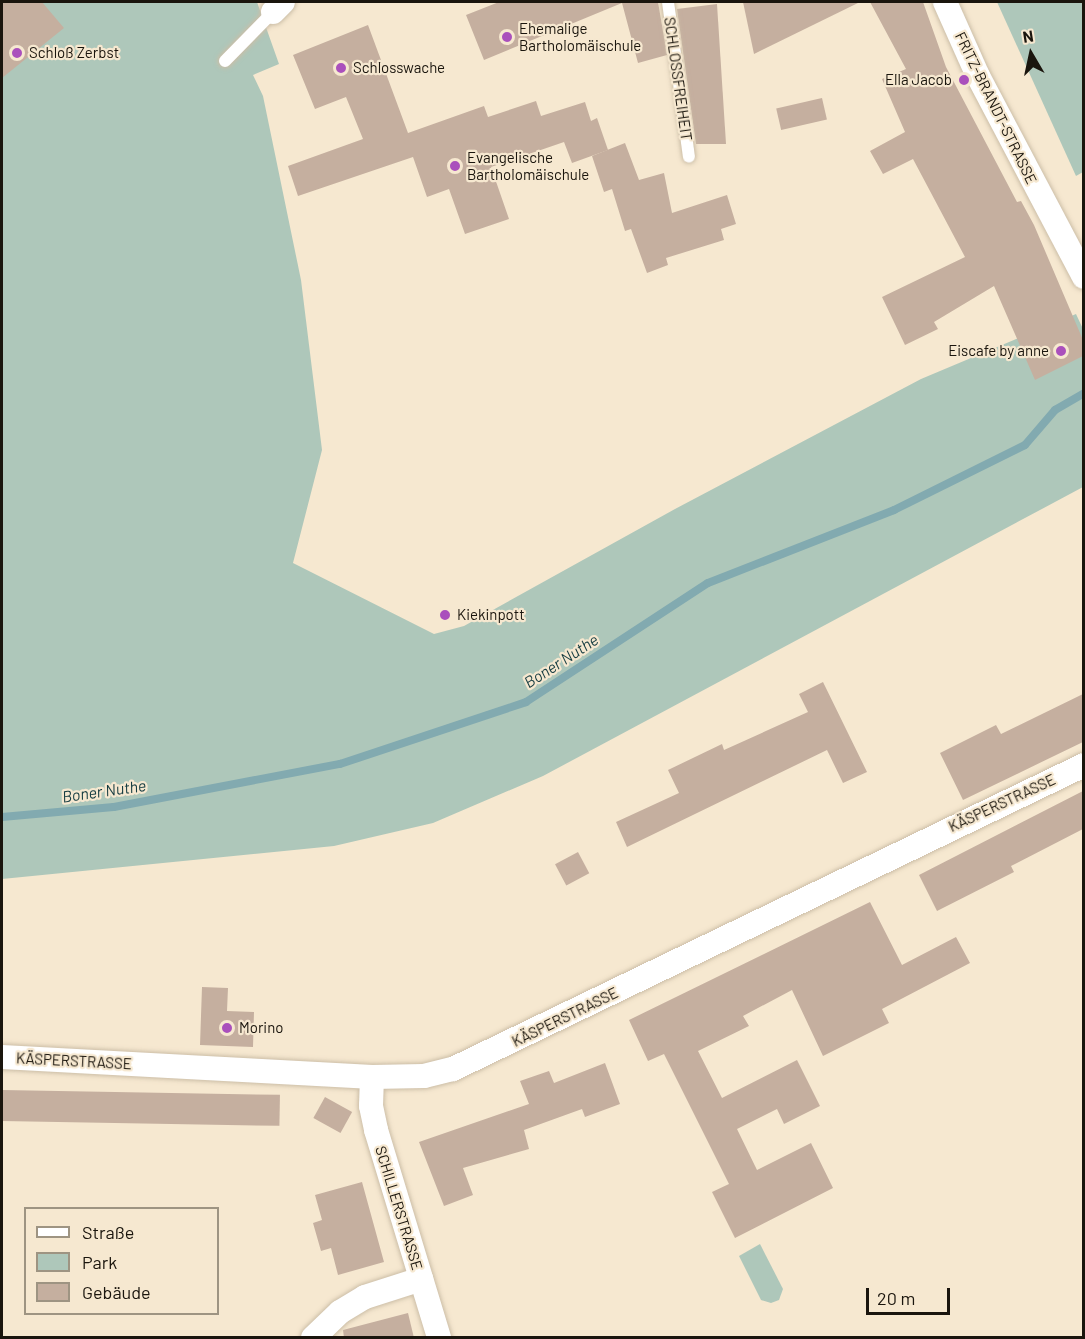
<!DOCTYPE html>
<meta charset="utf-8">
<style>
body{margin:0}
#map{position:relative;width:1085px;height:1339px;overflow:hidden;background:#f6e8d0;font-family:Barlow,sans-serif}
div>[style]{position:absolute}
.green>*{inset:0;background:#aec7ba}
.stream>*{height:8px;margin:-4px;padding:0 4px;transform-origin:4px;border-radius:4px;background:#82aab0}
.building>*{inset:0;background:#c5af9f;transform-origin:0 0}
.roads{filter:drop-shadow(0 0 2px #ccbea7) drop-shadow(0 0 2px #ccbea7)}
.lane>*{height:12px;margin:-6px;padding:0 6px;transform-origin:6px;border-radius:6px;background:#fff}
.street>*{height:24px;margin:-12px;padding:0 12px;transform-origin:12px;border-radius:12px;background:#fff}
.dots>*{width:16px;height:16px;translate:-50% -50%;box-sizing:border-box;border:3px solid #f6e8d0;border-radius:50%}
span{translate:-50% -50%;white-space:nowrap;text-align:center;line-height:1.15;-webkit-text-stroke:4.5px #f6e8d0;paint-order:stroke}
.poi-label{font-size:15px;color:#1a150d}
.left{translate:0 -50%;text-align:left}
.right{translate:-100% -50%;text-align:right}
.street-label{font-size:15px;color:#1a150d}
.water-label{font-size:16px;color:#153c41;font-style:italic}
.frame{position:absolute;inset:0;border:3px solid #1a150d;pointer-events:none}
.legend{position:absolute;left:24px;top:1207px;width:195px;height:108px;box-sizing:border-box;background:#f6e8d0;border:2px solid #9e9482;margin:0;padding:8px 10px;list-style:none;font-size:18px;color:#1a150d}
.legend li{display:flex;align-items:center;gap:12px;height:30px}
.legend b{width:30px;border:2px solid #9e9482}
.north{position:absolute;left:1001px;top:24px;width:60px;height:60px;-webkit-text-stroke:4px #f6e8d0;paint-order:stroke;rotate:351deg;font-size:16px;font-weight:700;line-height:24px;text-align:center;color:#1a150d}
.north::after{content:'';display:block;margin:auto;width:21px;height:27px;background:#1a150d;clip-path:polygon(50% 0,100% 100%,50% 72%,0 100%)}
.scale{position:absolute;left:866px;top:1288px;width:84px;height:27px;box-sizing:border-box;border:3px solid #1a150d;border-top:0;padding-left:8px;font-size:18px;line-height:21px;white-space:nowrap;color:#1a150d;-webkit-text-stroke:4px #f6e8d0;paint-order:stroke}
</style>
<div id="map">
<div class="green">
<div style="clip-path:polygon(2px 2px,257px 2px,279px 64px,253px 75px,263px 96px,301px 280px,322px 450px,293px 563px,434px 634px,464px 626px,675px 509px,921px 379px,1076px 314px,1083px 329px,1083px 487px,543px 776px,433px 823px,334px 846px,2px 879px)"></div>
<div style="clip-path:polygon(997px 2px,1083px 2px,1083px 172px,1076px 176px)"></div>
<div style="clip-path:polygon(760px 1244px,783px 1289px,779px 1300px,771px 1303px,761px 1300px,739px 1256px)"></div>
</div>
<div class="stream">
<div style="left:2px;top:817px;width:112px;rotate:-5.1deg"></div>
<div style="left:114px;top:807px;width:230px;rotate:-10.8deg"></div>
<div style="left:340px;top:764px;width:196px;rotate:-18.4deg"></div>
<div style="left:526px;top:702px;width:217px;rotate:-33.2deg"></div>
<div style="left:708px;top:583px;width:200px;rotate:-21.4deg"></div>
<div style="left:894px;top:510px;width:146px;rotate:-26.4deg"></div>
<div style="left:1025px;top:445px;width:46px;rotate:-49.4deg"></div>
<div style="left:1055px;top:410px;width:34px;rotate:-30deg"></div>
</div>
<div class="building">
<div style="clip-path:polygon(2px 2px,42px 2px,64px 28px,2px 78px)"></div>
<div style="clip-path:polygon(499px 2px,658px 2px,667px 55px,638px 63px,622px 3px,484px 60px,466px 15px)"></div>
<div style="clip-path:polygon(743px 2px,860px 2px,754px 54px)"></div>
<div style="clip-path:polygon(870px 2px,923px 2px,946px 67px,1017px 202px,1021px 201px,1034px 225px,1083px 340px,1083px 356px,1035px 380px,994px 286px,934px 322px,938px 329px,905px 345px,882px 297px,965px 257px,913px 159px,883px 174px,870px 151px,905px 132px,882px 79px,906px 69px)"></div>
<div style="clip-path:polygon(717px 4px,726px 144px,696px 144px,677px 9px)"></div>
<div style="clip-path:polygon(368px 25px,408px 133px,484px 106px,488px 117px,536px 101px,541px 116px,585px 102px,591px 121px,597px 118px,608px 150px,572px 163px,564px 142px,491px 167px,509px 219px,465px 234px,449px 189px,427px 197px,413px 157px,298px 196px,288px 166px,363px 139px,346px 97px,315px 109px,293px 55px)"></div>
<div style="left:822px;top:98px;width:22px;height:47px;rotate:77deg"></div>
<div style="clip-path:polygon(625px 143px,639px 180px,664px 173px,672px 213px,727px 195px,736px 224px,721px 229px,724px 240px,666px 258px,668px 265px,647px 273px,631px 229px,625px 231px,612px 189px,604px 192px,592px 156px)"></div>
<div style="clip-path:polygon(823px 682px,867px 772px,843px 783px,827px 750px,627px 847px,616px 822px,679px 793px,668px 770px,722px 744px,724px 750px,808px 712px,799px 694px)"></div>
<div style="clip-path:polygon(1083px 694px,1083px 742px,963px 800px,940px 753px,996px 725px,1001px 734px)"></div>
<div style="clip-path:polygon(1083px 791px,1083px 829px,1011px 866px,1014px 872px,937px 911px,919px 875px)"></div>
<div style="left:578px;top:852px;width:24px;height:26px;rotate:62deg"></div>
<div style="clip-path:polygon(870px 902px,902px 965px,956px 937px,970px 963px,882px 1009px,889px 1023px,823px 1056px,792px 990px,743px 1016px,749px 1026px,698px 1051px,722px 1098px,797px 1060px,820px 1106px,784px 1124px,777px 1109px,737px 1129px,757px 1170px,811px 1143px,833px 1188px,735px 1238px,712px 1192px,729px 1184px,664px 1054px,648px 1061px,629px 1020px)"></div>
<div style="clip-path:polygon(202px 987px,228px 988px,227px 1011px,254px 1012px,253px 1047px,200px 1045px)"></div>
<div style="clip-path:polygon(605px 1063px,620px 1104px,585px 1117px,582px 1109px,524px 1130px,529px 1149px,463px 1168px,473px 1195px,444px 1206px,419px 1142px,529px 1104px,520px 1081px,549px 1071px,554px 1083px)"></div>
<div style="left:2px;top:1090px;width:278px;height:31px;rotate:1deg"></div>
<div style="left:325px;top:1097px;width:31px;height:24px;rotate:29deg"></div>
<div style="clip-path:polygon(362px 1182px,384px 1262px,338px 1275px,331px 1248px,321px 1251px,313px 1223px,322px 1220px,315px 1195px)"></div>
<div style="clip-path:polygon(408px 1313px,414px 1338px,344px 1338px,343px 1330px)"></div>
</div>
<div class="roads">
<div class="lane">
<div style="left:668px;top:2px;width:156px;rotate:82.3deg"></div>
<div style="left:225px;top:61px;width:69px;rotate:-45.6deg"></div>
</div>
<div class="street">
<div style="left:945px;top:2px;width:81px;rotate:66deg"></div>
<div style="left:978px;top:76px;width:227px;rotate:62.2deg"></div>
<div style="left:273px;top:12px;width:14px;rotate:-45deg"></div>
<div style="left:2px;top:1057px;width:371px;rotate:3.1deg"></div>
<div style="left:372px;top:1077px;width:52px;rotate:-1.1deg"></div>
<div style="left:424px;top:1076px;width:30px;rotate:-14deg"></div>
<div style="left:453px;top:1069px;width:700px;rotate:-25.72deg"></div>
<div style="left:372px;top:1077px;width:29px;rotate:92deg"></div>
<div style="left:371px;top:1106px;width:25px;rotate:78deg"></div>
<div style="left:376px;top:1130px;width:217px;rotate:73.1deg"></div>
<div style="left:313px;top:1338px;width:37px;rotate:-44deg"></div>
<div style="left:340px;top:1312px;width:29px;rotate:-31deg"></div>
<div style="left:365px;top:1297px;width:59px;rotate:-17.8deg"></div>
</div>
</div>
<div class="dots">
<div style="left:507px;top:37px;background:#aa50bc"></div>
<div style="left:17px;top:53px;background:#aa50bc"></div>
<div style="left:341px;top:68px;background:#aa50bc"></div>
<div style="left:964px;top:80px;background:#aa50bc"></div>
<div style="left:455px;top:166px;background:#aa50bc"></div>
<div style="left:1061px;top:351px;background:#aa50bc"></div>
<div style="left:445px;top:615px;background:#aa50bc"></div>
<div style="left:227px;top:1028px;background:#aa50bc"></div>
</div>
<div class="poi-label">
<span class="left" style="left:519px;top:37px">Ehemalige<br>Bartholomäischule</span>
<span class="left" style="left:29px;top:53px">Schloß Zerbst</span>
<span class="left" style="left:353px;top:68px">Schlosswache</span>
<span class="right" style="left:952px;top:80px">Ella Jacob</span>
<span class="left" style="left:467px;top:166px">Evangelische<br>Bartholomäischule</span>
<span class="right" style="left:1049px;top:351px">Eiscafe by anne</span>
<span class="left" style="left:457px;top:615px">Kiekinpott</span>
<span class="left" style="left:239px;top:1028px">Morino</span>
</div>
<div class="street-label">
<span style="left:678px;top:79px;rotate:82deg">SCHLOSSFREIHEIT</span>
<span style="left:996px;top:108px;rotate:64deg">FRITZ-BRANDT-STRASSE</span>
<span style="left:1002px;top:803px;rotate:-25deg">KÄSPERSTRASSE</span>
<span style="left:565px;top:1017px;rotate:-26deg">KÄSPERSTRASSE</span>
<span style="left:74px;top:1061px;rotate:3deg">KÄSPERSTRASSE</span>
<span style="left:399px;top:1208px;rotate:73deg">SCHILLERSTRASSE</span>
</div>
<div class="water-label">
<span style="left:561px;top:661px;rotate:-33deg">Boner Nuthe</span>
<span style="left:104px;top:791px;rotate:-8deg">Boner Nuthe</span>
</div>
<div class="frame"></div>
<ul class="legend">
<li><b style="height:8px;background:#fff"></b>Straße</li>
<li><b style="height:16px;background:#aec7ba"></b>Park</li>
<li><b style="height:16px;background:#c5af9f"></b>Gebäude</li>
</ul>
<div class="north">N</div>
<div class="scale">20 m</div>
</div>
